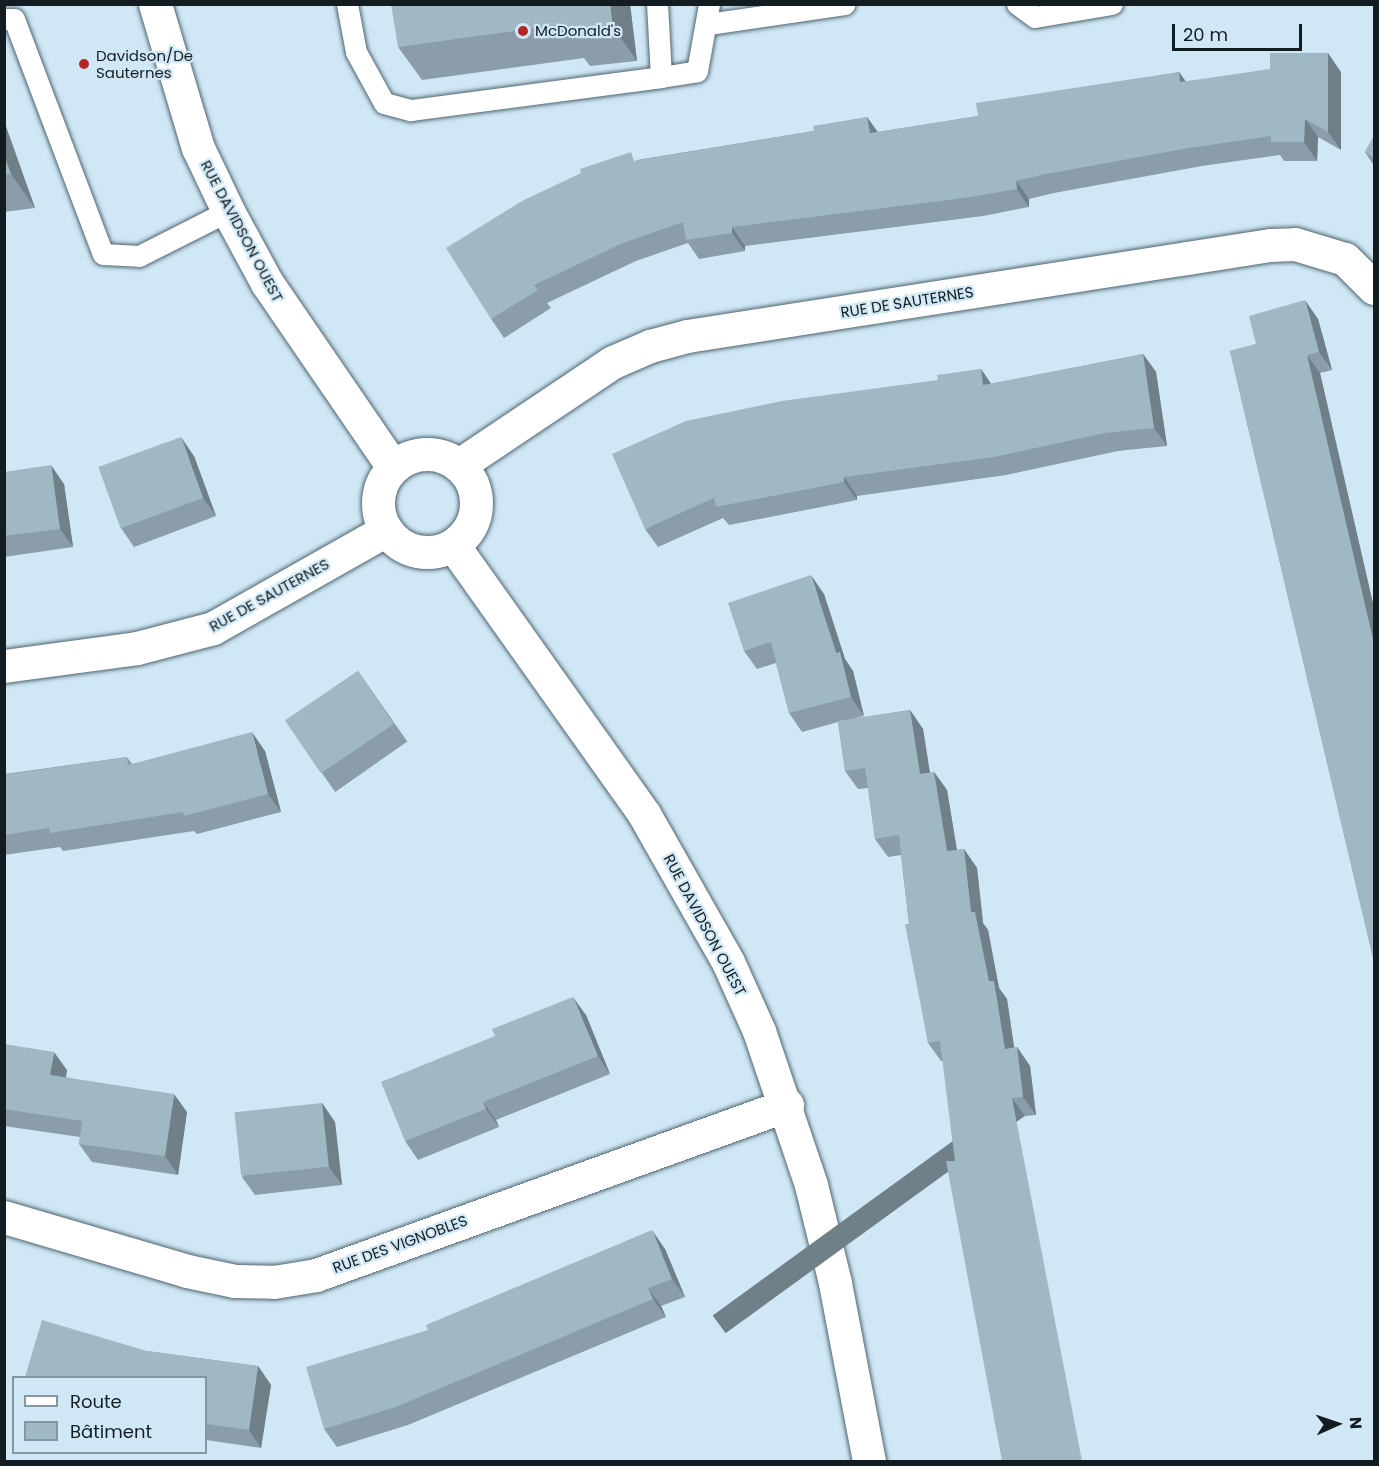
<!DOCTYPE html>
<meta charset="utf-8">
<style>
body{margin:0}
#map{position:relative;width:1379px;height:1466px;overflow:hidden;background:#d0e8f5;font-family:Poppins,sans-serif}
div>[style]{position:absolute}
.roads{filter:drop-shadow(0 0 2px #4f6470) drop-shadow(0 0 2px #4f6470)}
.service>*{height:21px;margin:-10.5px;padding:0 10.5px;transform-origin:10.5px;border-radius:10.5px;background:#fff}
.minor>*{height:33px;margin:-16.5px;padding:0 16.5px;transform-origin:16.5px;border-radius:16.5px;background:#fff}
.tertiary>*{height:33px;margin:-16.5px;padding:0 16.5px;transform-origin:16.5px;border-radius:16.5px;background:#fff}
.tertiary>.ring{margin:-16.5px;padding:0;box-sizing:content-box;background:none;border:33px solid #fff;border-radius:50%}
.wall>*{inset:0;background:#8a9da9;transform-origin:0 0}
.shaded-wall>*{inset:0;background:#708089;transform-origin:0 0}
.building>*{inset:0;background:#a0b7c4;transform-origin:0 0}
.dots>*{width:16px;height:16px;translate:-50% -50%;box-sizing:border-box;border:3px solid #d0e8f5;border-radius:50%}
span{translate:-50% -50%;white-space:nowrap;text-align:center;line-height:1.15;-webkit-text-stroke:4.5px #d0e8f5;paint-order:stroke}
.poi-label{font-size:15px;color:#131c20}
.left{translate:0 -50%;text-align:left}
.street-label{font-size:15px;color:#131c20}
.frame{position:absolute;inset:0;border:6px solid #131c20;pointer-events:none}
.legend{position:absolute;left:12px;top:1376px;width:195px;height:78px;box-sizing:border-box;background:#d0e8f5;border:2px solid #8496a0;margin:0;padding:8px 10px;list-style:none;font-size:18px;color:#131c20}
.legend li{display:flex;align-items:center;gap:12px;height:30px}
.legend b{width:30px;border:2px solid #8496a0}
.north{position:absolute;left:1307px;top:1394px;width:60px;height:60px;-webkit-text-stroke:4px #d0e8f5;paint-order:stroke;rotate:87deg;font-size:16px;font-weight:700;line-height:24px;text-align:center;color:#131c20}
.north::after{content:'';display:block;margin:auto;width:21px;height:27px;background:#131c20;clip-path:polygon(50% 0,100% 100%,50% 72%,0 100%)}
.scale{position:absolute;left:1172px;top:24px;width:130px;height:27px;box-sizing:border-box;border:3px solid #131c20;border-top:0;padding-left:8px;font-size:18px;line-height:21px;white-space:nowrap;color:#131c20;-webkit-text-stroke:4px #d0e8f5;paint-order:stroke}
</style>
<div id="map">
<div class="roads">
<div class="service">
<div style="left:347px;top:4px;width:49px;rotate:79.4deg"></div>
<div style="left:356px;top:52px;width:58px;rotate:61.2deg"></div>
<div style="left:384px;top:103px;width:28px;rotate:15deg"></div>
<div style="left:411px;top:110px;width:252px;rotate:-7.5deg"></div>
<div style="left:661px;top:77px;width:73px;rotate:-93.1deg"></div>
<div style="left:1017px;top:4px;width:22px;rotate:36deg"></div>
<div style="left:1035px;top:17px;width:78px;rotate:-9.6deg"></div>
<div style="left:4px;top:19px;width:10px"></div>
<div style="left:14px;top:19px;width:251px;rotate:69.3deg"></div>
<div style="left:103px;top:254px;width:36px;rotate:3deg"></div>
<div style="left:139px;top:256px;width:100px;rotate:-26.8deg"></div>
<div style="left:708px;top:24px;width:138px;rotate:-8.3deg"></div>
<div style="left:661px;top:77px;width:36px;rotate:-9deg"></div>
<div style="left:697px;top:71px;width:68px;rotate:-79.8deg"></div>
</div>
<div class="minor">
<div style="left:459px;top:465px;width:185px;rotate:-33.8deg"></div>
<div style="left:613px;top:362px;width:40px;rotate:-23.4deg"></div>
<div style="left:650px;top:346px;width:38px;rotate:-15deg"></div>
<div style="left:687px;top:336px;width:590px;rotate:-8.87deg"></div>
<div style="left:1270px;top:245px;width:25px;rotate:-2deg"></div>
<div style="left:1295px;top:244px;width:52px;rotate:16.7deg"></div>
<div style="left:1345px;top:259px;width:41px;rotate:45deg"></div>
<div style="left:4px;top:666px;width:134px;rotate:-7.7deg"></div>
<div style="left:137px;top:648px;width:79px;rotate:-14.7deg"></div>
<div style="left:213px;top:628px;width:199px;rotate:-29.5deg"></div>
<div style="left:4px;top:1217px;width:191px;rotate:16.4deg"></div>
<div style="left:187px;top:1271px;width:49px;rotate:11.8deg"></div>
<div style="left:235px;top:1281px;width:39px;rotate:1deg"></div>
<div style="left:274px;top:1282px;width:43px;rotate:-9.5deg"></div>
<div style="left:316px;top:1275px;width:501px;rotate:-19.85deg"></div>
</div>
<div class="tertiary">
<div style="left:155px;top:4px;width:150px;rotate:73.4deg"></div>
<div style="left:198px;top:148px;width:70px;rotate:64.5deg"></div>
<div style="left:228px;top:211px;width:82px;rotate:61.6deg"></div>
<div style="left:267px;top:283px;width:223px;rotate:55.6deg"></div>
<div class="ring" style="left:378px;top:454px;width:65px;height:65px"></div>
<div style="left:453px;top:545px;width:330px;rotate:54.6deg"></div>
<div style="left:644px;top:814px;width:170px;rotate:60.4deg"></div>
<div style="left:728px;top:962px;width:76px;rotate:65.8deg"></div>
<div style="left:759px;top:1031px;width:163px;rotate:71.3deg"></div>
<div style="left:811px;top:1185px;width:101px;rotate:76.2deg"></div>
<div style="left:835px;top:1283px;width:182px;rotate:79.2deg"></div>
</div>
</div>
<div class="wall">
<div style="clip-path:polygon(630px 4px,637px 61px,590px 66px,584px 58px,422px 80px,398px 47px)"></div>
<div style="clip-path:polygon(1179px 72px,1186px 82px,1341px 72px,1341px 150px,1318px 137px,1317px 161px,1284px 161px,1280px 155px,1202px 166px,1054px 193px,1029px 199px,1029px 207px,983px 216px,745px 246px,745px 251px,699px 259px,688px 243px,636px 261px,547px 303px,551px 308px,504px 338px,491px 319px,637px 160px,814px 131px,867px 117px,878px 132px,978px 116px)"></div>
<div style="clip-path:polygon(4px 121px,35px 208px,4px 212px)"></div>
<div style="clip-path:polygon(1374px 136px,1374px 166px,1365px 152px)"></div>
<div style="clip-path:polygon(1318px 319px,1332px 370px,1320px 373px,1374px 608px,1374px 962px,1230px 351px,1256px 344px)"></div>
<div style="clip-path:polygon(1143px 354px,1156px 372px,1167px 446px,1118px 451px,1006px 475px,857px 496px,857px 500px,729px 525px,723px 518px,658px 547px,645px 529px,938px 380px,981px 369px,991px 384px)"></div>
<div style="clip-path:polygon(194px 456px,216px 516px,134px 547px,121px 528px)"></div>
<div style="clip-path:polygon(4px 472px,64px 484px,73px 547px,4px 557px)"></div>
<div style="clip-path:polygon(824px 594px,845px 659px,853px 671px,864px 716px,851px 719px,910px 710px,923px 729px,930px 773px,934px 772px,947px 790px,957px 850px,964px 849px,977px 868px,983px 923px,988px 930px,999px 988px,1007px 999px,1014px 1048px,1017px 1047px,1030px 1066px,1036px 1115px,1025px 1116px,955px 1161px,943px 1061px,941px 1061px,928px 1043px,909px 924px,901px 855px,888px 857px,875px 839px,868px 788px,858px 789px,845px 771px,838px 722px,802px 732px,789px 713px,776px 663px,757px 669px,744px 651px)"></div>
<div style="left:358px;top:671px;width:86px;height:88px;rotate:55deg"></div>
<div style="clip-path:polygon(265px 751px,281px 812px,197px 834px,194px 831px,63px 851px,60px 847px,4px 855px,4px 773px,5px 774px,127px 757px,132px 764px)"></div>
<div style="clip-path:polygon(586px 1015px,610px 1074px,496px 1120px,499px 1127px,418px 1160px,405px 1141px)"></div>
<div style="clip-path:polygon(4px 1044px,67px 1070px,66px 1077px,187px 1112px,178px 1175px,92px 1162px,79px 1144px,80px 1137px,4px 1126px)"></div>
<div style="clip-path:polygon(322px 1103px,335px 1122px,342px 1185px,255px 1195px,242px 1177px)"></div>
<div style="clip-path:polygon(665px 1249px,685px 1297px,661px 1306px,666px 1317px,408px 1425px,337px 1447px,324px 1429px)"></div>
<div style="clip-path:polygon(147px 1351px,258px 1366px,271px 1385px,261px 1448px,206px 1440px,206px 1377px)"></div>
</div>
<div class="shaded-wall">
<div style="clip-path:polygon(610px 4px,630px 4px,637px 61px,613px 27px)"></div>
<div style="clip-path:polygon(1328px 53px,1341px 72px,1341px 150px,1328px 132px)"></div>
<div style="clip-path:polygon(1179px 72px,1192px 90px,1180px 82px)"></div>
<div style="clip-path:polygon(867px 117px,880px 136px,870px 133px)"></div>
<div style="clip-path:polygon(1305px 119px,1318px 137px,1317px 161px,1304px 142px)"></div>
<div style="clip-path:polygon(4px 121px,35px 208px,11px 174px,4px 155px)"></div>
<div style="clip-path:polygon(1016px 181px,1029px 199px,1029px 207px,1017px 189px)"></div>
<div style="clip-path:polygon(732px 227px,745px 246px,745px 251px,732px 233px)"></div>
<div style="clip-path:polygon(1305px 300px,1318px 319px,1332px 370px,1319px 352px)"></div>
<div style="clip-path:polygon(1143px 354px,1156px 372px,1167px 446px,1154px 428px)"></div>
<div style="clip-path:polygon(1307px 355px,1320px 373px,1374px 608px,1374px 644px)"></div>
<div style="clip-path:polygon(981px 369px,994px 388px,983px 385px)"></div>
<div style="clip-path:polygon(181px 437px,194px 456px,216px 516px,203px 498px)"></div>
<div style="clip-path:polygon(51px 465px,64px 484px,73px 547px,60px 529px)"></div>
<div style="clip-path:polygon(844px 477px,857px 496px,857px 500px,844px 482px)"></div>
<div style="clip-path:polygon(811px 575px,824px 594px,845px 659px,853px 671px,864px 716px,851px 697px)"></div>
<div style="clip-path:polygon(910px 710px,923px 729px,933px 793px,920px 774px)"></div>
<div style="clip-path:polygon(252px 732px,265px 751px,281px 812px,268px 794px)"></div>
<div style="clip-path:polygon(934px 772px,947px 790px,960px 869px,947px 851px)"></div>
<div style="clip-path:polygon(964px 849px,977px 868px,983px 923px,988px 930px,999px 988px,1007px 999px,1017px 1067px,1005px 1049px,971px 912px)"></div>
<div style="clip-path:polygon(573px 997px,586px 1015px,610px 1074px,598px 1056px)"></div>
<div style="clip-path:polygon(1017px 1047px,1030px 1066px,1036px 1115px,1023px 1097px)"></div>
<div style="clip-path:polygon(54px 1052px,67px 1070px,63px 1093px,50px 1075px)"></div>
<div style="clip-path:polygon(174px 1094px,187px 1112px,178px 1175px,165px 1156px)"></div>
<div style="left:1012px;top:1098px;width:22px;height:370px;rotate:54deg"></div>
<div style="clip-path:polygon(483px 1102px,496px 1120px,499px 1127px,486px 1109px)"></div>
<div style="clip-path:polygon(322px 1103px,335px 1122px,342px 1185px,329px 1167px)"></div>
<div style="clip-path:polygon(652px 1230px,665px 1249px,685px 1297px,672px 1279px)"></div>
<div style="clip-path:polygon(648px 1288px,661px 1306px,666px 1317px,653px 1299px)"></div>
<div style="clip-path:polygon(258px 1366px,271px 1385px,261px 1448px,249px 1430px)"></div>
</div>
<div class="building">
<div style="clip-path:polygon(391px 4px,610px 4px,613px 27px,566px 32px,565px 24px,398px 47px)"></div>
<div style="clip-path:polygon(1270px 53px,1328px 53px,1328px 132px,1305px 119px,1304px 142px,1271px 142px,1271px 136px,1189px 148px,1041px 175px,1016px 181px,1017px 189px,971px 197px,732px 227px,732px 233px,686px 240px,683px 222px,623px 243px,534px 285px,538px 290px,491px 319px,446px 248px,522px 201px,581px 173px,580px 169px,631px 152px,634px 161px,814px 131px,813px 126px,867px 117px,870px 133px,978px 116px,976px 103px,1179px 72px,1180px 82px,1270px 69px)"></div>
<div style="clip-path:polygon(1374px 136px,1374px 158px,1365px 152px)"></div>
<div style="clip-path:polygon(4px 155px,11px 174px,4px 175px)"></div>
<div style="clip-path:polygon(1305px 300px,1319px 352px,1307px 355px,1374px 644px,1374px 962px,1230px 351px,1256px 344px,1249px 316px)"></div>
<div style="clip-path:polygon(1143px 354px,1154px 428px,1105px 433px,994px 457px,844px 477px,844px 482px,716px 507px,714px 498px,645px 529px,612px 454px,686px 421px,782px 401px,938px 380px,937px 375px,981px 369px,983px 385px)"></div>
<div style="left:181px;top:437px;width:65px;height:88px;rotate:70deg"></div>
<div style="clip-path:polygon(51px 465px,60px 529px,4px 536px,4px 472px)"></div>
<div style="clip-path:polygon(811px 575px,836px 653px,840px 652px,851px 697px,789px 713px,771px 642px,744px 651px,728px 603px)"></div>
<div style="left:358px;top:671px;width:64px;height:88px;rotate:56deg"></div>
<div style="clip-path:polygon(910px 710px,920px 774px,934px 772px,947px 851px,964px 849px,971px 912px,975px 912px,989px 981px,994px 981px,1005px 1049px,1017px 1047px,1023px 1097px,1012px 1098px,1082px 1461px,1002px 1461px,946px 1161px,955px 1161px,940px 1041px,928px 1043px,905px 924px,909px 924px,899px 835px,875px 839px,865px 768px,845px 771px,838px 721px)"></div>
<div style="clip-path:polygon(252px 732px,268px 794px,184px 816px,183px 812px,50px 833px,49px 828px,4px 835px,4px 775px,127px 757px,128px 765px)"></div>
<div style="clip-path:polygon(573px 997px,598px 1056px,483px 1102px,486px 1109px,405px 1141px,381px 1082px,495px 1036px,492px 1029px)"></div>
<div style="clip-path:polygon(4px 1044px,54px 1052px,50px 1075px,174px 1094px,165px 1156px,79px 1144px,82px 1121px,4px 1109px)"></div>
<div style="left:322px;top:1103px;width:64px;height:88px;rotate:84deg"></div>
<div style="clip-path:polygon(652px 1230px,672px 1279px,648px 1288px,653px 1299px,396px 1407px,324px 1429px,306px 1367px,428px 1330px,426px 1325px)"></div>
<div style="clip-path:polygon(42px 1320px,147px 1351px,258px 1366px,249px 1430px,206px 1424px,206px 1377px,25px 1377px)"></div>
</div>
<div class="dots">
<div style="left:523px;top:31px;background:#b52526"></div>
<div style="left:84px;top:64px;background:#b52526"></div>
</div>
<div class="poi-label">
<span class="left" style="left:535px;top:31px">McDonald's</span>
<span class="left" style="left:96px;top:64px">Davidson/De<br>Sauternes</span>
</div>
<div class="street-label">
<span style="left:242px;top:231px;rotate:62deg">RUE DAVIDSON OUEST</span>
<span style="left:907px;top:302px;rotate:-9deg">RUE DE SAUTERNES</span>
<span style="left:269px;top:595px;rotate:-29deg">RUE DE SAUTERNES</span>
<span style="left:705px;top:925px;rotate:62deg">RUE DAVIDSON OUEST</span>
<span style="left:400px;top:1244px;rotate:-20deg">RUE DES VIGNOBLES</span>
</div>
<div class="frame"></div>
<ul class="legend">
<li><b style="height:8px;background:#fff"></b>Route</li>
<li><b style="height:16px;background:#a0b7c4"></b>Bâtiment</li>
</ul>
<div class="north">N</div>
<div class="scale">20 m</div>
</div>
